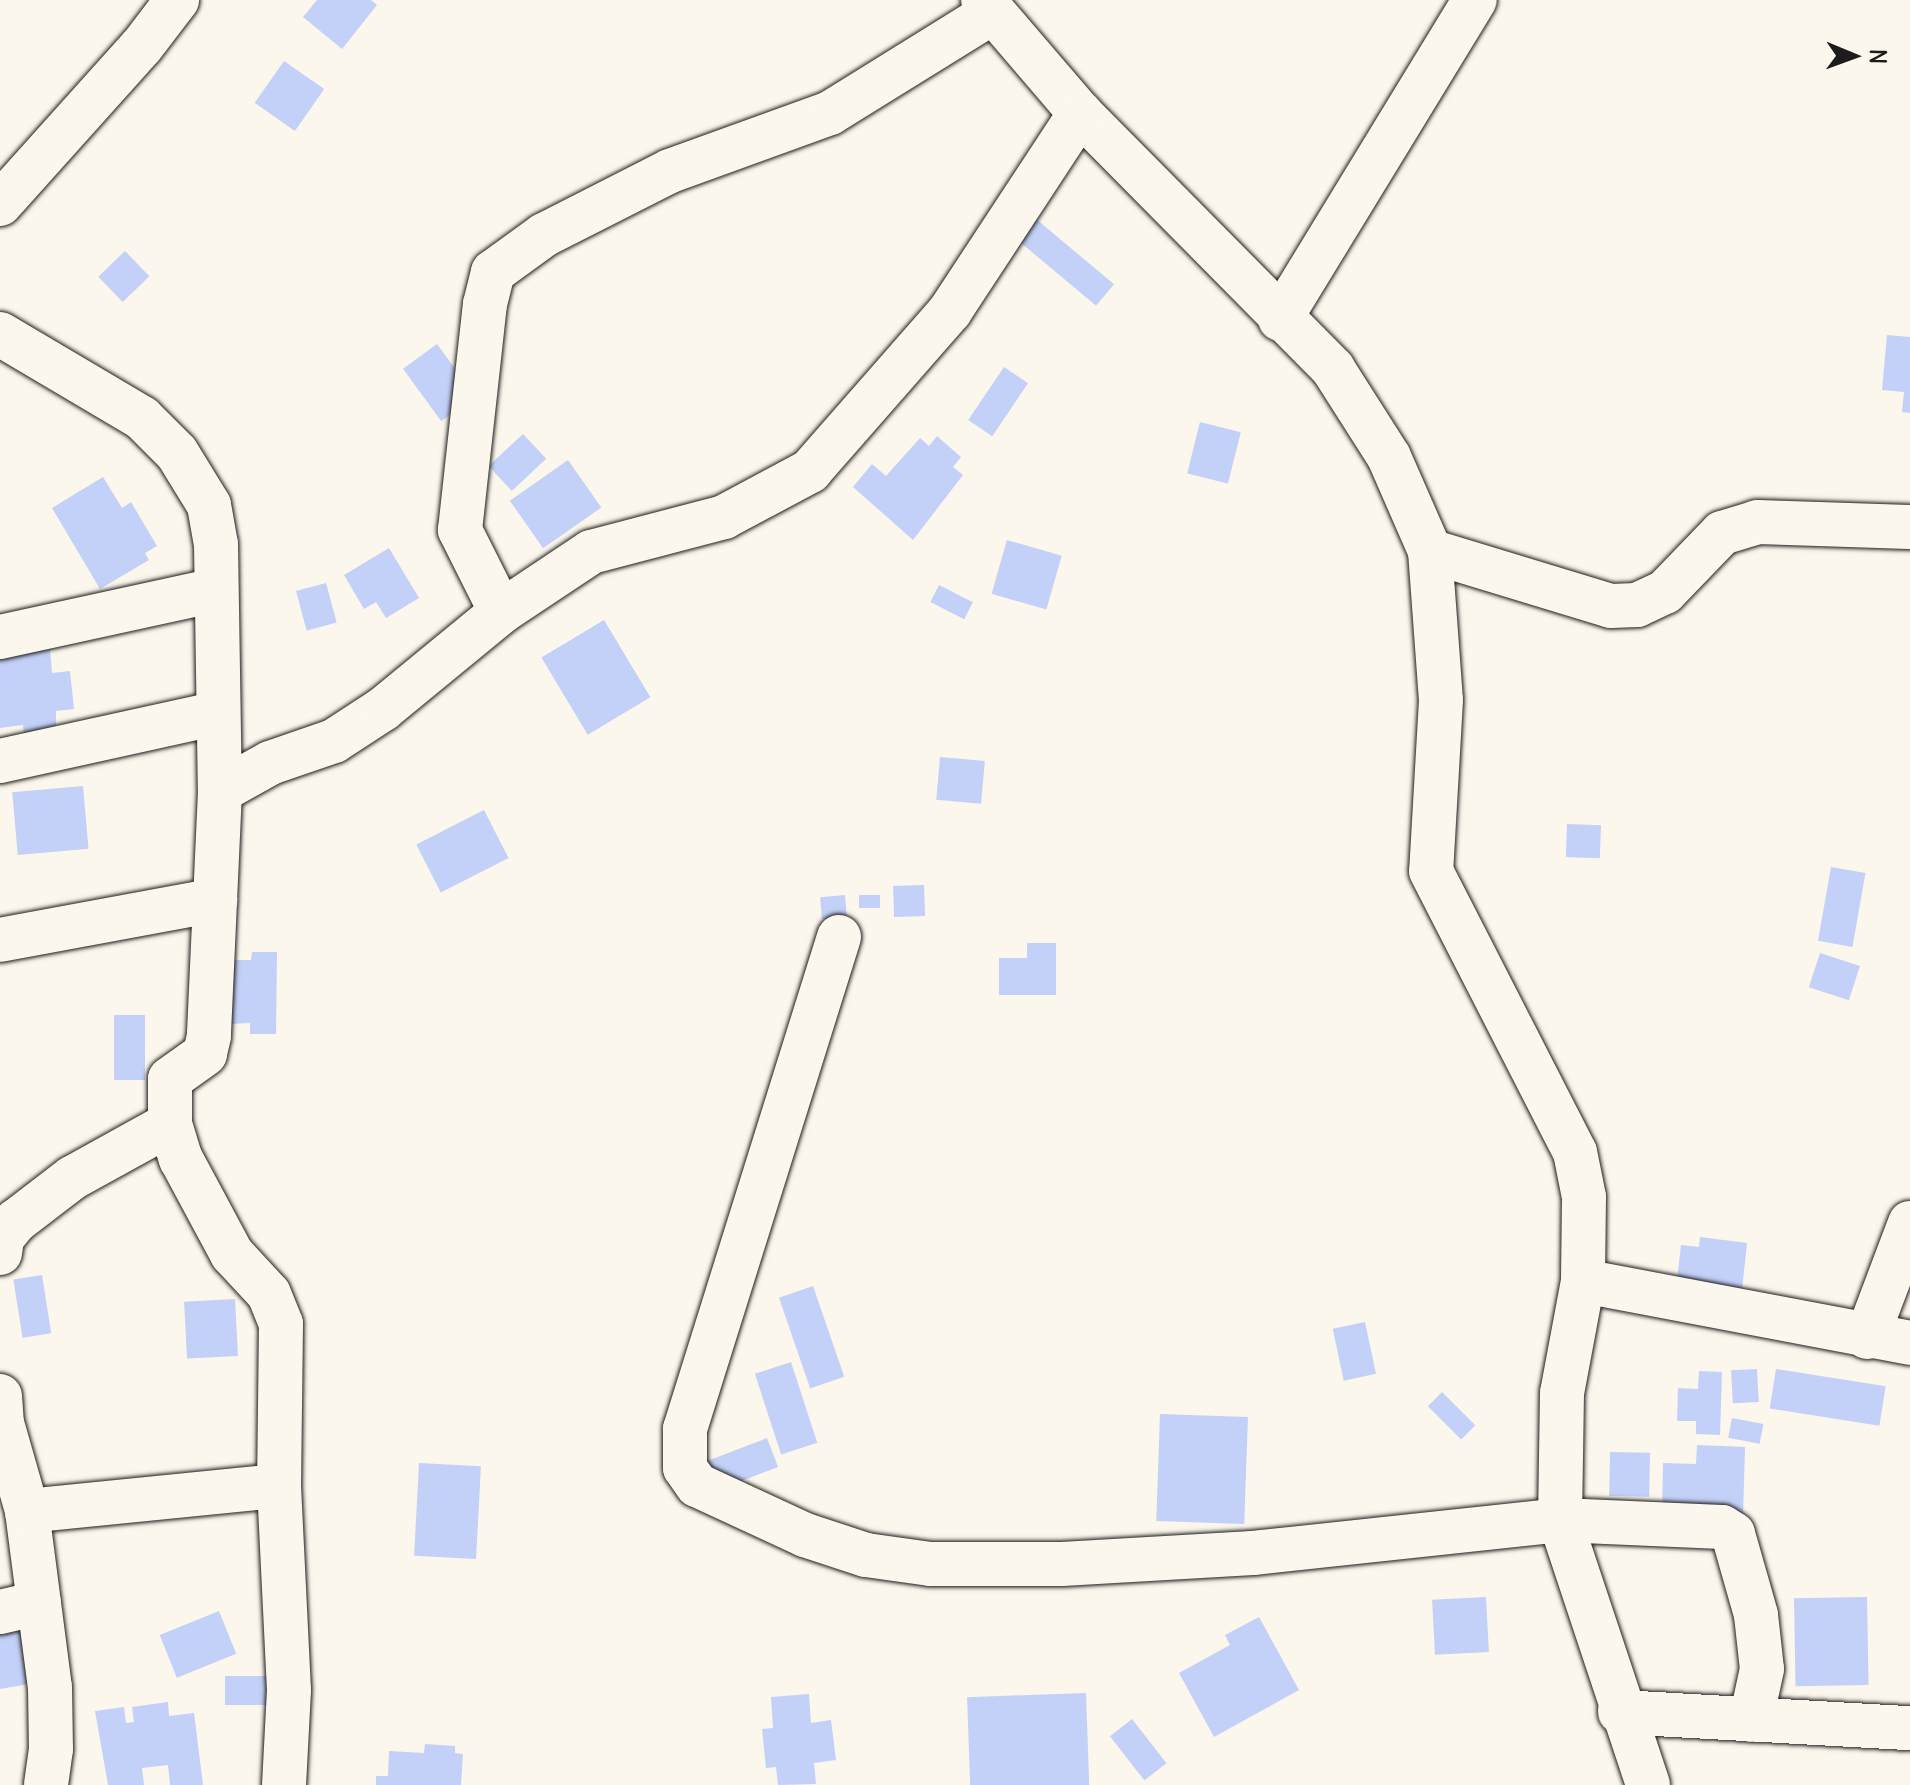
<!DOCTYPE html>
<style>
body{margin:0}
#map{position:relative;width:1910px;height:1785px;overflow:hidden;background:#fbf7ec;font-family:Delius,sans-serif}
div>[style]{position:absolute}
.building>*{inset:0;background:#c3d0f7;transform-origin:0 0}
.roads{filter:drop-shadow(0 0 2px #1c1c1c) drop-shadow(0 0 2px #1c1c1c)}
.minor>*{height:44px;margin:-22px;padding:0 22px;transform-origin:22px;border-radius:22px;background:#fbf7ec}
span{translate:-50% -50%;white-space:nowrap;text-align:center;line-height:1.15;-webkit-text-stroke:6px #fbf7ec;paint-order:stroke}
.north{position:absolute;left:1814px;top:16px;width:80px;height:80px;-webkit-text-stroke:6px #fbf7ec;paint-order:stroke;rotate:91deg;font-size:22px;font-weight:700;line-height:32px;text-align:center;color:#1c1c1c}
.north::after{content:'';display:block;margin:auto;width:28px;height:36px;background:#1c1c1c;clip-path:polygon(50% 0,100% 100%,50% 72%,0 100%)}
</style>
<div id="map">
<div class="building">
<div style="clip-path:polygon(317px 0,371px 0,377px 5px,342px 49px,303px 17px)"></div>
<div style="left:284px;top:61px;width:49px;height:51px;rotate:35deg"></div>
<div style="left:1029px;top:213px;width:111px;height:28px;rotate:40deg"></div>
<div style="left:125px;top:251px;width:35px;height:37px;rotate:46deg"></div>
<div style="clip-path:polygon(1887px 335px,1910px 337px,1910px 413px,1902px 412px,1904px 392px,1882px 390px)"></div>
<div style="left:437px;top:344px;width:65px;height:42px;rotate:54deg"></div>
<div style="left:1004px;top:367px;width:29px;height:64px;rotate:34deg"></div>
<div style="left:1200px;top:422px;width:42px;height:53px;rotate:14deg"></div>
<div style="left:523px;top:434px;width:34px;height:47px;rotate:47deg"></div>
<div style="clip-path:polygon(937px 436px,961px 457px,953px 467px,963px 475px,913px 540px,853px 487px,872px 464px,886px 476px,920px 438px,929px 446px)"></div>
<div style="left:568px;top:460px;width:58px;height:71px;rotate:55deg"></div>
<div style="clip-path:polygon(103px 477px,122px 508px,131px 502px,157px 546px,145px 553px,149px 560px,100px 589px,52px 508px)"></div>
<div style="left:1007px;top:540px;width:57px;height:56px;rotate:16deg"></div>
<div style="clip-path:polygon(389px 548px,419px 598px,386px 618px,376px 602px,364px 609px,344px 575px)"></div>
<div style="left:326px;top:583px;width:41px;height:31px;rotate:75deg"></div>
<div style="left:939px;top:585px;width:38px;height:19px;rotate:27deg"></div>
<div style="left:604px;top:620px;width:90px;height:73px;rotate:59deg"></div>
<div style="clip-path:polygon(50px 649px,52px 673px,70px 671px,74px 709px,56px 711px,56px 732px,24px 736px,23px 725px,0 728px,0 656px)"></div>
<div style="left:940px;top:757px;width:45px;height:43px;rotate:5deg"></div>
<div style="left:83px;top:786px;width:63px;height:71px;rotate:85deg"></div>
<div style="left:484px;top:810px;width:54px;height:76px;rotate:63deg"></div>
<div style="left:1567px;top:824px;width:34px;height:33px;rotate:2deg"></div>
<div style="left:1831px;top:867px;width:35px;height:75px;rotate:10deg"></div>
<div style="left:924px;top:885px;width:31px;height:31px;rotate:88deg"></div>
<div style="left:845px;top:895px;width:22px;height:25px;rotate:85deg"></div>
<div style="left:859px;top:895px;width:21px;height:13px"></div>
<div style="clip-path:polygon(1027px 943px,1056px 943px,1056px 995px,999px 995px,999px 958px,1027px 958px)"></div>
<div style="clip-path:polygon(252px 952px,277px 952px,276px 1034px,250px 1034px,250px 1023px,229px 1024px,227px 960px,251px 960px)"></div>
<div style="left:1820px;top:953px;width:42px;height:36px;rotate:18deg"></div>
<div style="left:114px;top:1015px;width:31px;height:65px"></div>
<div style="clip-path:polygon(1700px 1237px,1747px 1243px,1742px 1290px,1676px 1289px,1681px 1245px,1699px 1247px)"></div>
<div style="left:42px;top:1275px;width:59px;height:29px;rotate:81deg"></div>
<div style="left:813px;top:1286px;width:96px;height:36px;rotate:71deg"></div>
<div style="left:235px;top:1299px;width:57px;height:51px;rotate:87deg"></div>
<div style="left:1365px;top:1322px;width:53px;height:33px;rotate:78deg"></div>
<div style="left:791px;top:1362px;width:85px;height:38px;rotate:72deg"></div>
<div style="left:1757px;top:1369px;width:33px;height:26px;rotate:87deg"></div>
<div style="left:1776px;top:1369px;width:111px;height:40px;rotate:9deg"></div>
<div style="clip-path:polygon(1699px 1371px,1722px 1372px,1720px 1435px,1696px 1434px,1696px 1421px,1677px 1421px,1678px 1388px,1698px 1389px)"></div>
<div style="left:1442px;top:1392px;width:47px;height:20px;rotate:45deg"></div>
<div style="left:1160px;top:1414px;width:88px;height:107px;rotate:2deg"></div>
<div style="left:1732px;top:1418px;width:32px;height:20px;rotate:11deg"></div>
<div style="left:767px;top:1438px;width:31px;height:71px;rotate:69deg"></div>
<div style="clip-path:polygon(1697px 1445px,1745px 1447px,1743px 1516px,1662px 1513px,1663px 1463px,1696px 1464px)"></div>
<div style="left:1610px;top:1452px;width:40px;height:44px;rotate:1deg"></div>
<div style="left:419px;top:1463px;width:62px;height:93px;rotate:3deg"></div>
<div style="left:1486px;top:1597px;width:55px;height:54px;rotate:87deg"></div>
<div style="left:1867px;top:1597px;width:88px;height:73px;rotate:89deg"></div>
<div style="left:219px;top:1611px;width:46px;height:64px;rotate:68deg"></div>
<div style="clip-path:polygon(1259px 1617px,1299px 1690px,1214px 1737px,1179px 1673px,1230px 1645px,1225px 1635px)"></div>
<div style="clip-path:polygon(25px 1630px,34px 1683px,0 1689px,0 1635px)"></div>
<div style="left:273px;top:1676px;width:29px;height:48px;rotate:90deg"></div>
<div style="left:1086px;top:1693px;width:92px;height:119px;rotate:88deg"></div>
<div style="clip-path:polygon(809px 1694px,811px 1723px,831px 1720px,836px 1760px,814px 1763px,816px 1784px,778px 1785px,776px 1767px,766px 1768px,762px 1729px,773px 1728px,771px 1697px)"></div>
<div style="clip-path:polygon(168px 1702px,169px 1716px,194px 1713px,203px 1785px,170px 1785px,168px 1765px,142px 1768px,144px 1785px,108px 1785px,95px 1711px,124px 1707px,126px 1723px,134px 1722px,132px 1707px)"></div>
<div style="left:1132px;top:1719px;width:56px;height:28px;rotate:52deg"></div>
<div style="clip-path:polygon(425px 1744px,455px 1746px,455px 1753px,463px 1754px,461px 1785px,376px 1785px,376px 1776px,388px 1776px,389px 1751px,424px 1753px)"></div>
</div>
<div class="roads">
<div class="minor">
<div style="left:983px;top:0;width:149px;rotate:49.4deg"></div>
<div style="left:1080px;top:113px;width:360px;rotate:45.3deg"></div>
<div style="left:1333px;top:369px;width:104px;rotate:57.5deg"></div>
<div style="left:1389px;top:457px;width:103px;rotate:66.4deg"></div>
<div style="left:1430px;top:551px;width:149px;rotate:85.8deg"></div>
<div style="left:1441px;top:700px;width:171px;rotate:93.3deg"></div>
<div style="left:1431px;top:871px;width:316px;rotate:62.9deg"></div>
<div style="left:1575px;top:1152px;width:46px;rotate:78.7deg"></div>
<div style="left:1584px;top:1197px;width:84px;rotate:90.7deg"></div>
<div style="left:1583px;top:1281px;width:114px;rotate:100.6deg"></div>
<div style="left:1562px;top:1393px;width:127px;rotate:90.9deg"></div>
<div style="left:1560px;top:1520px;width:279px;rotate:71.6deg"></div>
<div style="left:0;top:204px;width:212px;rotate:-48.1deg"></div>
<div style="left:142px;top:46px;width:58px;rotate:-52.7deg"></div>
<div style="left:1280px;top:319px;width:374px;rotate:-58.6deg"></div>
<div style="left:0;top:334px;width:165px;rotate:30.6deg"></div>
<div style="left:142px;top:418px;width:49px;rotate:45deg"></div>
<div style="left:177px;top:453px;width:61px;rotate:58.4deg"></div>
<div style="left:209px;top:505px;width:40px;rotate:80deg"></div>
<div style="left:216px;top:544px;width:247px;rotate:89.1deg"></div>
<div style="left:220px;top:791px;width:245px;rotate:92.6deg"></div>
<div style="left:209px;top:1036px;width:18px;rotate:103deg"></div>
<div style="left:205px;top:1054px;width:43px;rotate:144.5deg"></div>
<div style="left:170px;top:1079px;width:45px;rotate:90deg"></div>
<div style="left:170px;top:1124px;width:37px;rotate:73deg"></div>
<div style="left:181px;top:1159px;width:108px;rotate:61.8deg"></div>
<div style="left:232px;top:1254px;width:54px;rotate:47.2deg"></div>
<div style="left:269px;top:1294px;width:32px;rotate:68deg"></div>
<div style="left:281px;top:1324px;width:162px;rotate:90.7deg"></div>
<div style="left:279px;top:1486px;width:204px;rotate:87.2deg"></div>
<div style="left:289px;top:1690px;width:95px;rotate:93deg"></div>
<div style="left:1430px;top:551px;width:189px;rotate:16.9deg"></div>
<div style="left:1611px;top:606px;width:26px;rotate:-2deg"></div>
<div style="left:1637px;top:605px;width:31px;rotate:-25deg"></div>
<div style="left:1665px;top:592px;width:82px;rotate:-46deg"></div>
<div style="left:1722px;top:533px;width:37px;rotate:-17deg"></div>
<div style="left:1757px;top:522px;width:153px;rotate:1.9deg"></div>
<div style="left:501px;top:612px;width:92px;rotate:-116.6deg"></div>
<div style="left:460px;top:530px;width:227px;rotate:-83.7deg"></div>
<div style="left:485px;top:304px;width:33px;rotate:-76deg"></div>
<div style="left:493px;top:272px;width:63px;rotate:-36deg"></div>
<div style="left:544px;top:235px;width:141px;rotate:-26.9deg"></div>
<div style="left:670px;top:171px;width:170px;rotate:-19.9deg"></div>
<div style="left:830px;top:113px;width:192px;rotate:-31.8deg"></div>
<div style="left:0;top:637px;width:221px;rotate:-12.3deg"></div>
<div style="left:0;top:761px;width:223px;rotate:-12.4deg"></div>
<div style="left:220px;top:791px;width:57px;rotate:-29.2deg"></div>
<div style="left:270px;top:763px;width:68px;rotate:-19deg"></div>
<div style="left:334px;top:741px;width:59px;rotate:-33.1deg"></div>
<div style="left:383px;top:709px;width:153px;rotate:-39.4deg"></div>
<div style="left:501px;top:612px;width:108px;rotate:-33.7deg"></div>
<div style="left:591px;top:552px;width:138px;rotate:-14.7deg"></div>
<div style="left:724px;top:517px;width:98px;rotate:-28.1deg"></div>
<div style="left:810px;top:471px;width:213px;rotate:-48.8deg"></div>
<div style="left:950px;top:311px;width:237px;rotate:-56.7deg"></div>
<div style="left:839px;top:937px;width:516px;rotate:107.38deg"></div>
<div style="left:685px;top:1429px;width:39px;rotate:90deg"></div>
<div style="left:685px;top:1468px;width:21px;rotate:55deg"></div>
<div style="left:697px;top:1485px;width:119px;rotate:24.8deg"></div>
<div style="left:805px;top:1535px;width:64px;rotate:18.2deg"></div>
<div style="left:866px;top:1555px;width:65px;rotate:8deg"></div>
<div style="left:930px;top:1564px;width:132px"></div>
<div style="left:1062px;top:1564px;width:191px;rotate:-3.3deg"></div>
<div style="left:1253px;top:1553px;width:309px;rotate:-6.1deg"></div>
<div style="left:1560px;top:1520px;width:162px;rotate:2.5deg"></div>
<div style="left:1722px;top:1527px;width:13px;rotate:32deg"></div>
<div style="left:1733px;top:1534px;width:84px;rotate:74.1deg"></div>
<div style="left:1756px;top:1615px;width:54px;rotate:83.7deg"></div>
<div style="left:1762px;top:1669px;width:52px;rotate:102.2deg"></div>
<div style="left:0;top:940px;width:219px;rotate:-10.5deg"></div>
<div style="left:0;top:1253px;width:15px;rotate:-82deg"></div>
<div style="left:2px;top:1238px;width:22px;rotate:-51deg"></div>
<div style="left:16px;top:1221px;width:71px;rotate:-37.5deg"></div>
<div style="left:72px;top:1178px;width:112px;rotate:-28.9deg"></div>
<div style="left:1583px;top:1281px;width:333px;rotate:10.7deg"></div>
<div style="left:1867px;top:1337px;width:122px;rotate:-69.3deg"></div>
<div style="left:0;top:1396px;width:27px;rotate:86deg"></div>
<div style="left:2px;top:1423px;width:91px;rotate:74.1deg"></div>
<div style="left:27px;top:1511px;width:177px;rotate:82.6deg"></div>
<div style="left:50px;top:1687px;width:62px;rotate:89.1deg"></div>
<div style="left:51px;top:1749px;width:36px;rotate:98deg"></div>
<div style="left:27px;top:1511px;width:253px;rotate:-5.7deg"></div>
<div style="left:0;top:1612px;width:40px;rotate:-13deg"></div>
<div style="left:1620px;top:1712px;width:290px;rotate:3.2deg"></div>
</div>
</div>
<div class="north">N</div>
</div>
